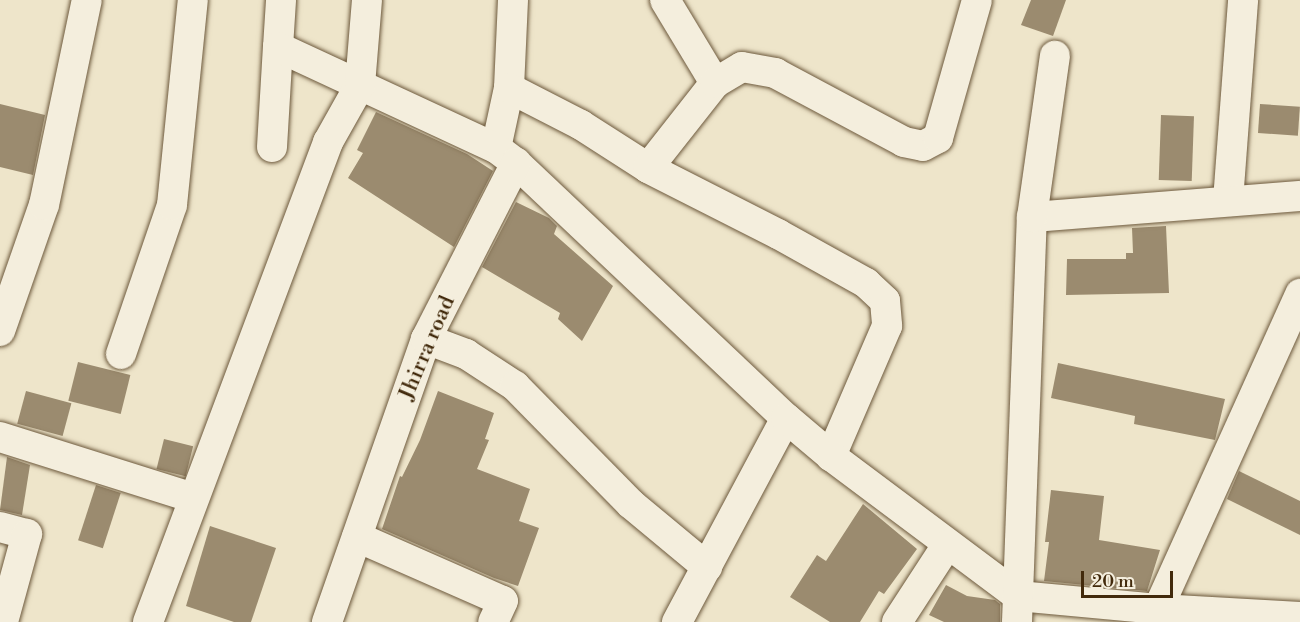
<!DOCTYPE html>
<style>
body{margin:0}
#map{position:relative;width:1300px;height:622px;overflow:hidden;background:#eee5ca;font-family:"Libre Bodoni",serif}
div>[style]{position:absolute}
.building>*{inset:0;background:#9b8b6f;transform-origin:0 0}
.roads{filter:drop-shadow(0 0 2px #6d593c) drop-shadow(0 0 2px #6d593c)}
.minor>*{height:30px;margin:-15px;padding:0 15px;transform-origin:15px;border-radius:15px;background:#f4eedd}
span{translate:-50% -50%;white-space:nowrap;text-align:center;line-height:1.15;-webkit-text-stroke:4.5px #f4eedd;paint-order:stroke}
.street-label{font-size:22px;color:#422a0c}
.scale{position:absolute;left:1081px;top:571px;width:92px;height:27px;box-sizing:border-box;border:3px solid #422a0c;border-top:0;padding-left:8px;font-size:18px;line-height:21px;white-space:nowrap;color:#422a0c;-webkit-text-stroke:4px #f4eedd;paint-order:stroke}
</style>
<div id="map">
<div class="building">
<div style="clip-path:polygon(1031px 0,1066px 0,1053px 36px,1021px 25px)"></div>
<div style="clip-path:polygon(0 104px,45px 115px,33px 175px,0 167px)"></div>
<div style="left:1260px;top:104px;width:40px;height:29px;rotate:4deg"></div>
<div style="clip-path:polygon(376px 112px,467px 154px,493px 171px,454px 247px,348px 178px,363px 153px,357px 150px)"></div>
<div style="left:1161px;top:115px;width:33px;height:65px;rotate:2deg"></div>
<div style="clip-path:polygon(516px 202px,549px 218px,557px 226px,554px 234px,613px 286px,582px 341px,558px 319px,560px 313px,482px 267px)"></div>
<div style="clip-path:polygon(1166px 226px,1169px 293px,1066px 295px,1067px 259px,1126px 259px,1126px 253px,1133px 253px,1132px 228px)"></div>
<div style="left:78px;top:362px;width:54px;height:40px;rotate:14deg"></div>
<div style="clip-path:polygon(1058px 363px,1225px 399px,1215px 440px,1134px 424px,1135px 416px,1051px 398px)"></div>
<div style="left:26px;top:391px;width:47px;height:34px;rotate:15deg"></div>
<div style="clip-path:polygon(438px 391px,494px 413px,485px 439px,489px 440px,477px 469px,530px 489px,519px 521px,539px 528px,518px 586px,494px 578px,382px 529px,400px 476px,402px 477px,420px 440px)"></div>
<div style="left:164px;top:439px;width:30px;height:31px;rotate:14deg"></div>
<div style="clip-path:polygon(7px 457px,30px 465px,22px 515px,0 510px)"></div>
<div style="clip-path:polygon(1239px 471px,1300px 501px,1300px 535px,1227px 499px)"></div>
<div style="left:96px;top:485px;width:26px;height:58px;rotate:18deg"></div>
<div style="clip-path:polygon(1051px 490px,1104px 496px,1099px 540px,1160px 550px,1147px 591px,1044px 581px,1049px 542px,1045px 542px)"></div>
<div style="clip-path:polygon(863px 504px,917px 549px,884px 594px,879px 591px,860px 622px,830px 622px,790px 597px,817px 555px,826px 561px)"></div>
<div style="clip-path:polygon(210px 526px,276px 548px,251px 622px,234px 622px,186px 606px)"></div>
<div style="clip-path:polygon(946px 585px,967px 596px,995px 600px,1000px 604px,1000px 622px,944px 622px,929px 615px)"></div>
</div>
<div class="roads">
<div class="minor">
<div style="left:513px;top:0;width:88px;rotate:92.6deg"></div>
<div style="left:509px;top:88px;width:61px;rotate:102.2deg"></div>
<div style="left:496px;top:148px;width:25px;rotate:37deg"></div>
<div style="left:516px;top:163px;width:371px;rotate:43.4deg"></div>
<div style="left:665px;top:0;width:97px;rotate:58.9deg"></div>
<div style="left:278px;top:47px;width:47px;rotate:-86.3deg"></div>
<div style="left:509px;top:88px;width:81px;rotate:27.2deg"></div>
<div style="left:581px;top:125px;width:80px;rotate:32.7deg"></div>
<div style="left:648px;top:168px;width:146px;rotate:26.9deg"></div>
<div style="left:778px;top:234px;width:101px;rotate:29.1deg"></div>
<div style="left:866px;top:283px;width:26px;rotate:43deg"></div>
<div style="left:885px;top:301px;width:25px;rotate:85deg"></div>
<div style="left:887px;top:326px;width:142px;rotate:113.3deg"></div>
<div style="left:272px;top:147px;width:100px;rotate:-86.6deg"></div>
<div style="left:278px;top:47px;width:240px;rotate:24.9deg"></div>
<div style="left:648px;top:168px;width:108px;rotate:-51.8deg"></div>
<div style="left:715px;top:83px;width:31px;rotate:-31deg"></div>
<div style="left:742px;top:67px;width:34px;rotate:10deg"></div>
<div style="left:775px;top:73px;width:146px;rotate:28.1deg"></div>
<div style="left:904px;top:142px;width:19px;rotate:12deg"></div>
<div style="left:923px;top:146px;width:17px;rotate:-28deg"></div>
<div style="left:938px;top:138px;width:143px;rotate:-74.2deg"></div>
<div style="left:1228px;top:201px;width:202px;rotate:-85.7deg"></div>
<div style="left:1032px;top:217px;width:269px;rotate:-4.5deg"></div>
<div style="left:0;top:331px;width:133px;rotate:-70.8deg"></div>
<div style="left:44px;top:205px;width:209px;rotate:-78.2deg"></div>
<div style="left:426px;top:339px;width:43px;rotate:20.6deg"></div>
<div style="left:466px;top:354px;width:59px;rotate:33.1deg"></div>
<div style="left:515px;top:386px;width:165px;rotate:45.5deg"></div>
<div style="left:631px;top:504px;width:99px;rotate:39.7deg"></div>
<div style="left:121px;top:354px;width:157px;rotate:-71.1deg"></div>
<div style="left:172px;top:205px;width:206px;rotate:-84.2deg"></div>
<div style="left:0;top:437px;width:203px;rotate:17.5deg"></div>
<div style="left:0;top:527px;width:28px;rotate:15deg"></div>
<div style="left:27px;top:534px;width:91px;rotate:105.3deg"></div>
<div style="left:357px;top:537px;width:159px;rotate:23.7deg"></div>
<div style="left:503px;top:601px;width:23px;rotate:115deg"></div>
<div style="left:1158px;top:609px;width:346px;rotate:-65.7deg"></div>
<div style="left:148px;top:622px;width:513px;rotate:-69.44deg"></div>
<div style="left:328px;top:142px;width:65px;rotate:-60.7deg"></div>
<div style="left:360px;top:85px;width:85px;rotate:-85.3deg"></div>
<div style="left:327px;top:622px;width:300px;rotate:-70.7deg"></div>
<div style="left:426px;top:339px;width:198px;rotate:-62.9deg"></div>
<div style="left:677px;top:622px;width:231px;rotate:-61.9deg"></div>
<div style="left:786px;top:418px;width:59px;rotate:40.2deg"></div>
<div style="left:831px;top:456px;width:234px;rotate:36.8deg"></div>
<div style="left:1018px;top:596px;width:141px;rotate:5.3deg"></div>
<div style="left:1158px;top:609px;width:142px;rotate:3.2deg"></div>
<div style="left:897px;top:622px;width:92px;rotate:-57deg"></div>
<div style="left:1017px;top:622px;width:405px;rotate:-87.9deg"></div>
<div style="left:1032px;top:217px;width:163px;rotate:-81.9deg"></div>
</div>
</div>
<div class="street-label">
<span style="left:427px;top:348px;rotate:-67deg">Jhirra road</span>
</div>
<div class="scale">20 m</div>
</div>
